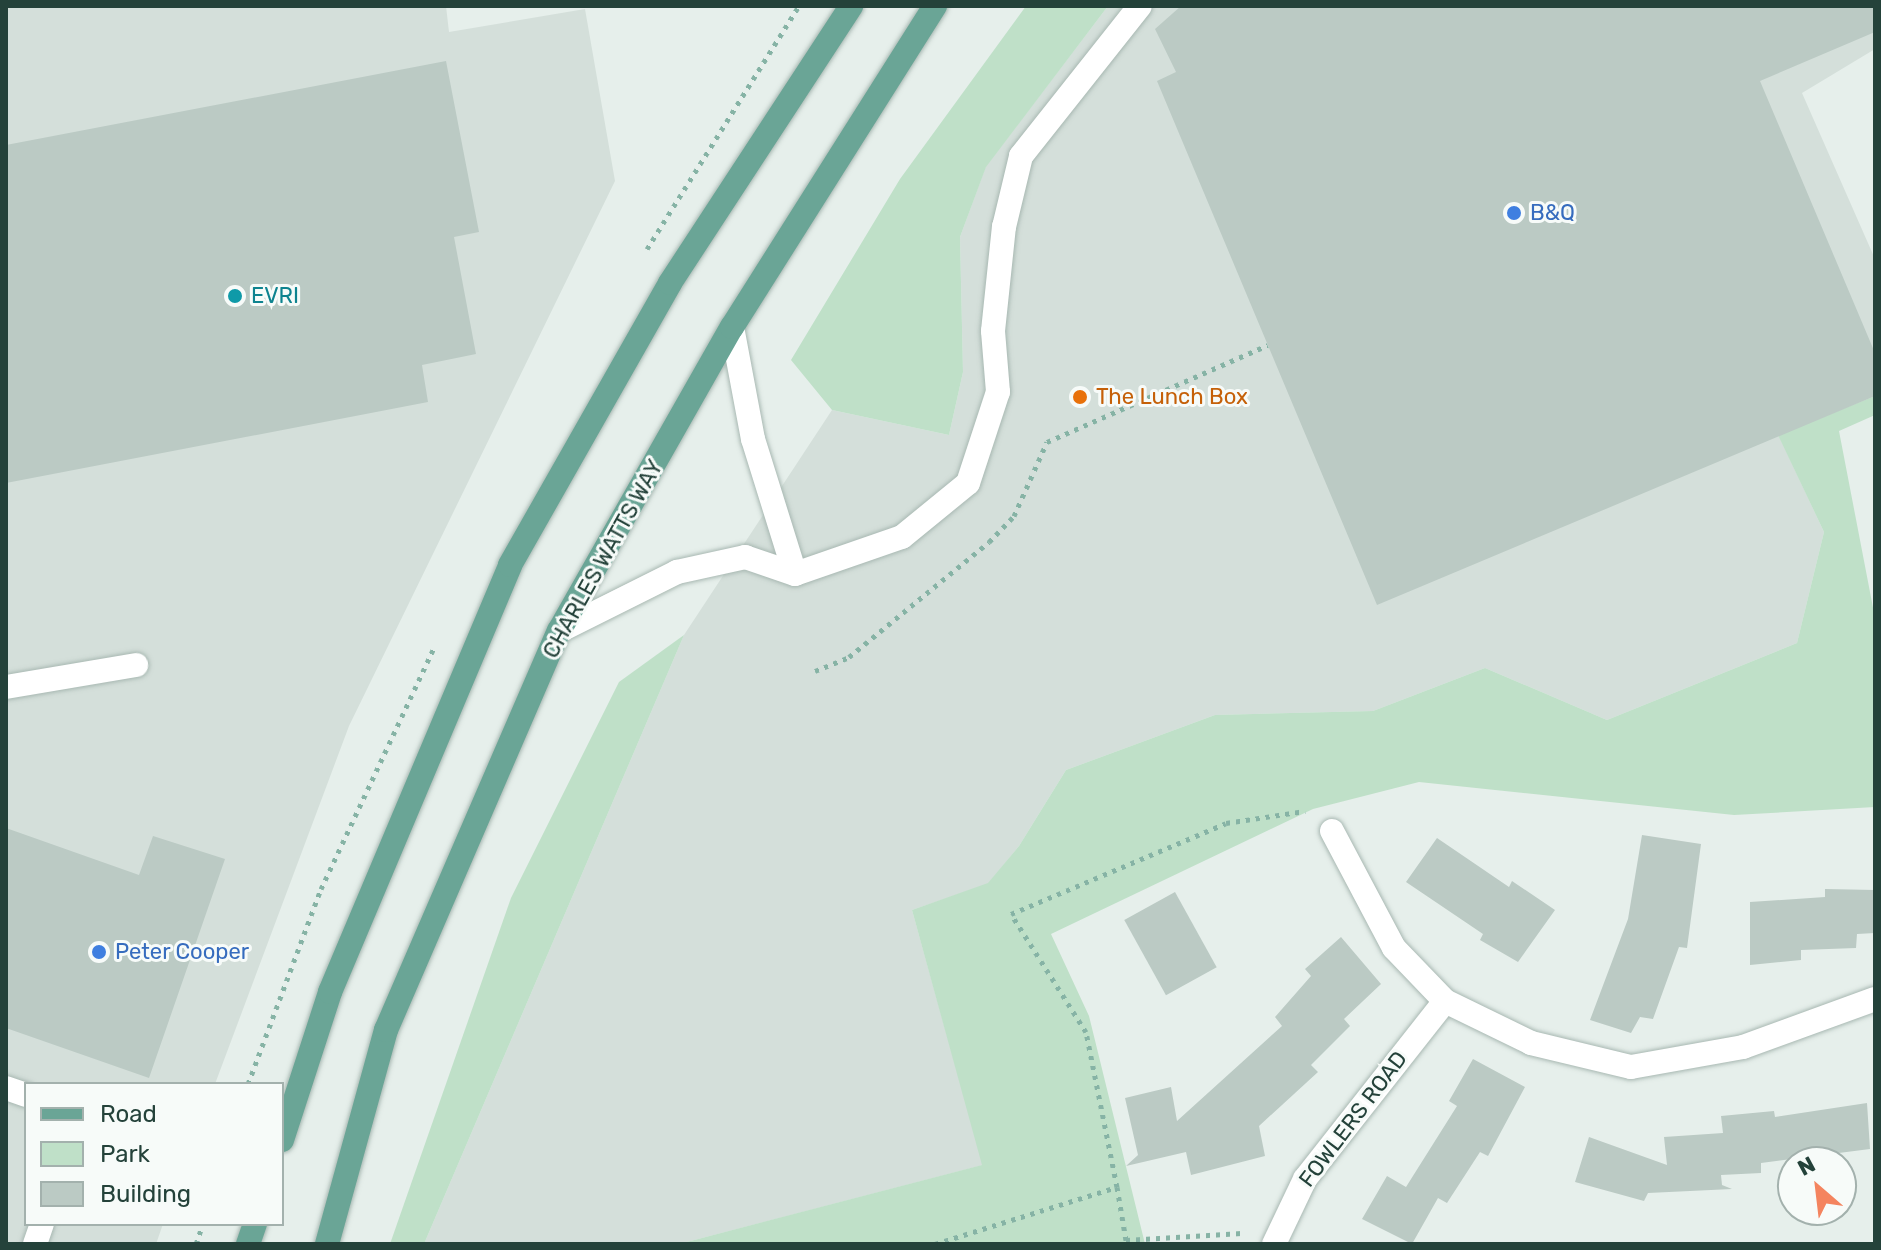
<!DOCTYPE html>
<style>
body{margin:0}
#map{position:relative;width:1881px;height:1250px;overflow:hidden;background:#e6efeb;font-family:Rubik,sans-serif}
div>[style]{position:absolute}
.built>*{inset:0;background:#d4dfda}
.green>*{inset:0;background:#bfe0c8}
.building>*{inset:0;background:#bbcac4;transform-origin:0 0}
.path>*{height:5px;margin-top:-2.5px;transform-origin:0;background:repeating-linear-gradient(90deg,#86b3a5 0 4px,transparent 0 10px)}
.roads{filter:drop-shadow(0 0 2px #a8b8b2) drop-shadow(0 0 2px #a8b8b2)}
.minor>*{height:24px;margin:-12px;padding:0 12px;transform-origin:12px;border-radius:12px;background:#fff}
.major>*{height:24px;margin:-12px;padding:0 12px;transform-origin:12px;border-radius:12px;background:#6aa596}
.dots>*{width:22px;height:22px;translate:-50% -50%;box-sizing:border-box;border:4px solid #f7fbf9;border-radius:50%}
span{translate:-50% -50%;white-space:nowrap;text-align:center;line-height:1.15;-webkit-text-stroke:6px #f7fbf9;paint-order:stroke}
.shop-label{font-size:22px;color:#366cbe}
.left{translate:0 -50%;text-align:left}
.culture-label{font-size:22px;color:#0d838f}
.food-label{font-size:22px;color:#c56008}
.street-label{font-size:22px;color:#24423a}
.frame{position:absolute;inset:0;border:8px solid #24423a;pointer-events:none}
.legend{position:absolute;left:24px;top:1082px;width:260px;height:144px;box-sizing:border-box;background:#f7fbf9;border:2px solid #a3b1ad;margin:0;padding:10px 14px;list-style:none;font-size:24px;color:#24423a}
.legend li{display:flex;align-items:center;gap:16px;height:40px}
.legend b{width:40px;border:2px solid #a3b1ad}
.north{position:absolute;left:1777px;top:1146px;width:80px;height:80px;box-sizing:border-box;background:#f7fbf9;border:2px solid #a3b1ad;border-radius:50%;rotate:332deg;font-size:22px;font-weight:700;line-height:32px;text-align:center;color:#24423a}
.north::after{content:'';display:block;margin:auto;width:28px;height:36px;background:#f4845f;clip-path:polygon(50% 0,100% 100%,50% 72%,0 100%)}
</style>
<div id="map">
<div class="built">
<div style="clip-path:polygon(6px 6px,446px 6px,449px 32px,585px 9px,615px 181px,349px 726px,215px 1084px,26px 1084px,26px 1224px,163px 1224px,156px 1244px,6px 1244px)"></div>
<div style="clip-path:polygon(1108px 6px,1875px 6px,1875px 49px,1802px 93px,1875px 259px,1875px 396px,1779px 436px,1824px 532px,1797px 643px,1607px 720px,1485px 668px,1373px 711px,1215px 715px,1066px 770px,1019px 846px,988px 884px,912px 910px,983px 1165px,679px 1244px,424px 1244px,684px 635px,832px 410px,949px 435px,963px 372px,960px 237px,986px 166px)"></div>
</div>
<div class="green">
<div style="clip-path:polygon(1026px 6px,1108px 6px,986px 167px,960px 237px,963px 372px,949px 435px,832px 410px,791px 360px,900px 179px)"></div>
<div style="clip-path:polygon(1875px 396px,1875px 415px,1839px 431px,1875px 618px,1875px 807px,1734px 815px,1419px 782px,1313px 809px,1051px 934px,1089px 1016px,1145px 1244px,679px 1244px,982px 1165px,912px 910px,988px 883px,1019px 846px,1066px 770px,1215px 715px,1373px 711px,1485px 668px,1607px 720px,1797px 643px,1824px 532px,1778px 435px)"></div>
<div style="clip-path:polygon(684px 635px,424px 1244px,390px 1244px,511px 898px,619px 682px)"></div>
</div>
<div class="building">
<div style="clip-path:polygon(1181px 6px,1875px 6px,1875px 32px,1760px 81px,1875px 353px,1875px 396px,1377px 605px,1157px 81px,1176px 72px,1155px 29px)"></div>
<div style="clip-path:polygon(446px 61px,479px 232px,454px 237px,476px 354px,422px 365px,428px 402px,6px 483px,6px 145px)"></div>
<div style="clip-path:polygon(6px 828px,139px 875px,153px 836px,225px 859px,149px 1078px,6px 1028px)"></div>
<div style="clip-path:polygon(1642px 835px,1701px 844px,1687px 948px,1679px 947px,1653px 1019px,1640px 1017px,1631px 1033px,1590px 1020px,1628px 919px)"></div>
<div style="clip-path:polygon(1437px 838px,1509px 887px,1512px 881px,1555px 910px,1518px 962px,1480px 940px,1483px 934px,1406px 882px)"></div>
<div style="clip-path:polygon(1825px 889px,1875px 890px,1875px 933px,1857px 934px,1856px 948px,1801px 950px,1801px 960px,1750px 965px,1750px 902px,1825px 897px)"></div>
<div style="left:1175px;top:892px;width:86px;height:58px;rotate:61deg"></div>
<div style="clip-path:polygon(1341px 937px,1381px 984px,1344px 1019px,1350px 1026px,1311px 1065px,1318px 1072px,1259px 1126px,1265px 1156px,1191px 1175px,1186px 1152px,1126px 1166px,1138px 1155px,1125px 1098px,1171px 1087px,1177px 1121px,1282px 1026px,1275px 1017px,1311px 976px,1305px 969px)"></div>
<div style="clip-path:polygon(1473px 1059px,1525px 1087px,1488px 1156px,1480px 1152px,1447px 1203px,1438px 1198px,1412px 1244px,1362px 1219px,1387px 1176px,1406px 1187px,1457px 1106px,1449px 1101px)"></div>
<div style="clip-path:polygon(1867px 1103px,1870px 1149px,1761px 1163px,1761px 1173px,1721px 1175px,1722px 1185px,1732px 1189px,1648px 1193px,1644px 1201px,1575px 1182px,1589px 1137px,1667px 1165px,1664px 1137px,1723px 1133px,1721px 1116px,1774px 1111px,1775px 1117px)"></div>
</div>
<div class="path">
<div style="left:647px;top:249px;width:287px;rotate:-58deg"></div>
<div style="left:815px;top:671px;width:37px;rotate:-22deg"></div>
<div style="left:849px;top:657px;width:181px;rotate:-39.4deg"></div>
<div style="left:989px;top:542px;width:36px;rotate:-46deg"></div>
<div style="left:1014px;top:516px;width:81px;rotate:-66deg"></div>
<div style="left:1047px;top:442px;width:241px;rotate:-23.7deg"></div>
<div style="left:248px;top:1084px;width:208px;rotate:-69.5deg"></div>
<div style="left:321px;top:889px;width:268px;rotate:-64.9deg"></div>
<div style="left:1117px;top:1187px;width:158px;rotate:-101.3deg"></div>
<div style="left:1086px;top:1032px;width:140px;rotate:-122.4deg"></div>
<div style="left:1011px;top:914px;width:233px;rotate:-22.9deg"></div>
<div style="left:1226px;top:823px;width:80px;rotate:-8.6deg"></div>
<div style="left:196px;top:1244px;width:21px;rotate:-71deg"></div>
<div style="left:935px;top:1244px;width:191px;rotate:-17.4deg"></div>
<div style="left:1117px;top:1187px;width:54px;rotate:80.4deg"></div>
<div style="left:1126px;top:1240px;width:116px;rotate:-3.5deg"></div>
</div>
<div class="roads">
<div class="minor">
<div style="left:732px;top:327px;width:114px;rotate:79.4deg"></div>
<div style="left:753px;top:439px;width:141px;rotate:72.7deg"></div>
<div style="left:559px;top:631px;width:132px;rotate:-26.6deg"></div>
<div style="left:677px;top:572px;width:70px;rotate:-12.4deg"></div>
<div style="left:745px;top:557px;width:53px;rotate:18.8deg"></div>
<div style="left:795px;top:574px;width:113px;rotate:-19.1deg"></div>
<div style="left:902px;top:537px;width:85px;rotate:-39.3deg"></div>
<div style="left:968px;top:483px;width:96px;rotate:-71.8deg"></div>
<div style="left:998px;top:392px;width:61px;rotate:-94.7deg"></div>
<div style="left:993px;top:331px;width:105px;rotate:-84deg"></div>
<div style="left:1004px;top:227px;width:73px;rotate:-76.5deg"></div>
<div style="left:1021px;top:156px;width:191px;rotate:-51.6deg"></div>
<div style="left:6px;top:687px;width:132px;rotate:-9.6deg"></div>
<div style="left:1332px;top:831px;width:132px;rotate:62.1deg"></div>
<div style="left:1394px;top:948px;width:74px;rotate:46.1deg"></div>
<div style="left:1445px;top:1001px;width:96px;rotate:26deg"></div>
<div style="left:1531px;top:1043px;width:103px;rotate:13.5deg"></div>
<div style="left:1631px;top:1067px;width:114px;rotate:-10.1deg"></div>
<div style="left:1743px;top:1047px;width:140px;rotate:-20deg"></div>
<div style="left:6px;top:1088px;width:21px;rotate:19deg"></div>
<div style="left:35px;top:1244px;width:21px;rotate:-71deg"></div>
<div style="left:1274px;top:1244px;width:72px;rotate:-64.5deg"></div>
<div style="left:1305px;top:1179px;width:226px;rotate:-51.8deg"></div>
</div>
<div class="major">
<div style="left:282px;top:1140px;width:156px;rotate:-72deg"></div>
<div style="left:330px;top:992px;width:463px;rotate:-67.1deg"></div>
<div style="left:510px;top:565px;width:324px;rotate:-60.4deg"></div>
<div style="left:670px;top:283px;width:331px;rotate:-56.8deg"></div>
<div style="left:248px;top:1244px;width:21px;rotate:-71deg"></div>
<div style="left:327px;top:1244px;width:222px;rotate:-74.6deg"></div>
<div style="left:386px;top:1030px;width:435px;rotate:-66.6deg"></div>
<div style="left:559px;top:631px;width:350px;rotate:-60.4deg"></div>
<div style="left:732px;top:327px;width:380px;rotate:-57.7deg"></div>
</div>
</div>
<div class="dots">
<div style="left:1514px;top:213px;background:#3f7fe0"></div>
<div style="left:235px;top:296px;background:#0f9aa8"></div>
<div style="left:1080px;top:397px;background:#e8710a"></div>
<div style="left:99px;top:952px;background:#3f7fe0"></div>
</div>
<div class="shop-label">
<span class="left" style="left:1530px;top:213px">B&amp;Q</span>
<span class="left" style="left:115px;top:952px">Peter Cooper</span>
</div>
<div class="culture-label">
<span class="left" style="left:251px;top:296px">EVRI</span>
</div>
<div class="food-label">
<span class="left" style="left:1096px;top:397px">The Lunch Box</span>
</div>
<div class="street-label">
<span style="left:603px;top:559px;rotate:-61deg">CHARLES WATTS WAY</span>
<span style="left:1353px;top:1119px;rotate:-53deg">FOWLERS ROAD</span>
</div>
<div class="frame"></div>
<ul class="legend">
<li><b style="height:10px;background:#6aa596"></b>Road</li>
<li><b style="height:22px;background:#bfe0c8"></b>Park</li>
<li><b style="height:22px;background:#bbcac4"></b>Building</li>
</ul>
<div class="north">N</div>
</div>
